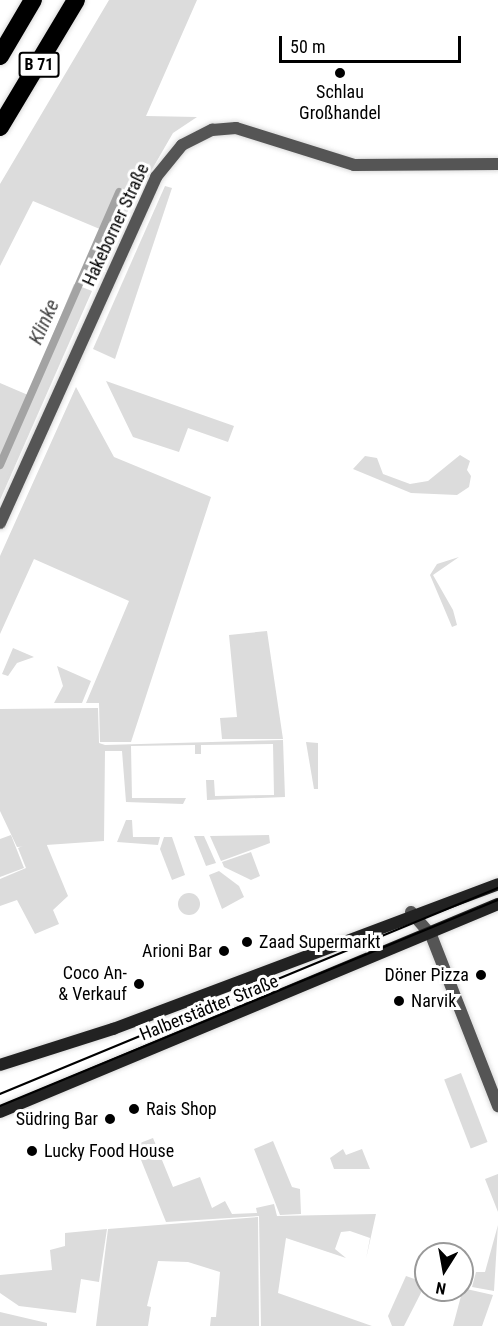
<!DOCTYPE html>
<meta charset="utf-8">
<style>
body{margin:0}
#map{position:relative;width:498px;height:1326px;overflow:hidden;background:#fff;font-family:"Roboto Condensed",sans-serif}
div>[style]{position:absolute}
.green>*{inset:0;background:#dcdcdc;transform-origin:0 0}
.round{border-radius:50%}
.stream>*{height:8px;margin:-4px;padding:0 4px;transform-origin:4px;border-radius:4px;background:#a3a3a3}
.roads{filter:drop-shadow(0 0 2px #dbdbdb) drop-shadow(0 0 2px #dbdbdb)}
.street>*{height:12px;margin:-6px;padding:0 6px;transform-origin:6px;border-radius:6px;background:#555}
.secondary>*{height:12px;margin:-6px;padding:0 6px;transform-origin:6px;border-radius:6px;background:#222}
.highway>*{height:18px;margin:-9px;padding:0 9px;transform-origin:9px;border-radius:9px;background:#000}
.tram>*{height:1.5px;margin:-0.75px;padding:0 0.75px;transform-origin:0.75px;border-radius:0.75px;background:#000}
.dots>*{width:16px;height:16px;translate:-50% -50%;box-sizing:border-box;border:3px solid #fff;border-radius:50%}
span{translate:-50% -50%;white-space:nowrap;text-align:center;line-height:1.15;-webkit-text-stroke:6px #fff;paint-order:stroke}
.shield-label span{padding:2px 4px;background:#fff;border:2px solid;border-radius:4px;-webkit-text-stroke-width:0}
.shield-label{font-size:16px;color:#000;font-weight:700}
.poi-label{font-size:18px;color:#000}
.left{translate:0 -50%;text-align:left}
.right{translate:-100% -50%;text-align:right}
.street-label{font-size:18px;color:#000}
.water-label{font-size:20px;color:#444;font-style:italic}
.north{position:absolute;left:414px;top:1242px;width:60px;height:60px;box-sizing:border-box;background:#fff;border:2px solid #999;border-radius:50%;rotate:191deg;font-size:16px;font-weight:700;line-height:24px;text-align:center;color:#000}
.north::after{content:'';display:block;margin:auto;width:21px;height:27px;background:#000;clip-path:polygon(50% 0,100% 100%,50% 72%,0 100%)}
.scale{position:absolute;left:279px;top:36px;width:182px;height:27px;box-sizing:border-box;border:3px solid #000;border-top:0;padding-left:8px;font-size:18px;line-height:21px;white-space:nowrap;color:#000;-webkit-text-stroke:4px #fff;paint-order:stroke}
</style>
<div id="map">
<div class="green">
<div style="clip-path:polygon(109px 0,197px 0,146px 116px,197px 117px,173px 133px,114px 235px,33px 201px,0 266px,0 184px)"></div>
<div style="clip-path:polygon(165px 186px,172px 188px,115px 359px,93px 349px)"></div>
<div style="clip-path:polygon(74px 284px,92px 291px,0 500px,0 383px,28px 395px)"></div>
<div style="clip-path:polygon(106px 381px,234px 426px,228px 442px,188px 428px,179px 452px,133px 437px)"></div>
<div style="clip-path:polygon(76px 387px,114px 457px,211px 497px,131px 742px,100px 742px,99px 703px,86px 703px,129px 601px,34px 559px,0 634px,0 556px)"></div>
<div style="clip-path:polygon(460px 455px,470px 461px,467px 470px,471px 476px,469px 487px,457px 495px,411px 493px,353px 469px,365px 456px,377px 458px,383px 474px,410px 484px,428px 481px)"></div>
<div style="clip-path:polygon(459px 557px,433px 575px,453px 610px,457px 625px,452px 627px,430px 575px,437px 564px)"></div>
<div style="clip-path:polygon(267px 631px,283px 739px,222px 739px,220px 718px,237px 717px,229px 635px)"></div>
<div style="clip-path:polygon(13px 648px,34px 657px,17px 663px,8px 676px,2px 674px)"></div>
<div style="clip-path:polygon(57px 666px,91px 681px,82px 703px,54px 703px,63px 686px)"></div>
<div style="clip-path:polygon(98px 708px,99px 743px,105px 745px,283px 740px,285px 797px,207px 800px,206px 780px,214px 780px,215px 796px,274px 795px,273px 744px,201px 745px,201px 754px,195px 754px,195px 745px,131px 746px,132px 798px,186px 798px,183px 804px,126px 802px,122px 751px,105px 751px,104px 841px,17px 847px,0 811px,0 709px)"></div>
<div style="clip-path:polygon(306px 742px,318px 743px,318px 789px,314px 789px)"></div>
<div style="clip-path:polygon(126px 820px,132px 820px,133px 837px,160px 837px,158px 845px,117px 842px)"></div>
<div style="clip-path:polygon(11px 835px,24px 868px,0 877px,0 839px)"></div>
<div style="clip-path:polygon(269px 835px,270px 843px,221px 861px,210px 836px)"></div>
<div style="clip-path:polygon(194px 836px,204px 836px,216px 863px,206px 866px)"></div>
<div style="clip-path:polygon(164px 837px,172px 837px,185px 875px,172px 880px,160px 849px)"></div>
<div style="clip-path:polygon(29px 843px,46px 843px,68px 896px,53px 910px,59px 924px,35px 934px,17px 900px,0 906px,0 879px,26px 868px,18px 848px)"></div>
<div style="clip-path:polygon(251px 852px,260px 876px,251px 880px,224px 867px,222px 862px)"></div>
<div style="clip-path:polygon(219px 871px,239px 886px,244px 897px,222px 909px,209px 875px)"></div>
<div class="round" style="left:178px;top:893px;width:22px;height:22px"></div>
<div style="left:461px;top:1073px;width:74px;height:18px;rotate:69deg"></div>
<div style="clip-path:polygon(153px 1138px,173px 1187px,200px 1177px,212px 1208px,225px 1201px,232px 1214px,257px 1213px,256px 1208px,274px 1204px,277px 1216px,376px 1214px,366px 1259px,370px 1238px,350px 1231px,341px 1232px,335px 1249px,346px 1258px,286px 1238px,278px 1293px,372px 1326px,261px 1326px,259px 1216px,166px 1222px,135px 1145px)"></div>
<div style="clip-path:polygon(273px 1141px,292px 1187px,300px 1189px,301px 1214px,280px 1215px,254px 1149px)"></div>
<div style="clip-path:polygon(343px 1149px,346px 1155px,362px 1149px,370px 1169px,334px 1169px,330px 1158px)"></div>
<div style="clip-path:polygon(498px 1174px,498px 1212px,485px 1179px)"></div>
<div style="clip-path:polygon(258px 1217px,259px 1326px,210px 1326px,211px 1317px,216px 1317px,220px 1272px,188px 1262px,158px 1261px,147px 1306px,151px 1307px,148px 1326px,96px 1326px,108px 1229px)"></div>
<div style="clip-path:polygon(498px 1225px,494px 1291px,472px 1287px,476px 1272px,485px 1272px)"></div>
<div style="clip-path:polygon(107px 1229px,99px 1282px,81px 1279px,76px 1313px,19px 1306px,0 1293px,0 1275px,52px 1270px,50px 1250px,65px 1246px,65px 1233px)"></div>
<div style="clip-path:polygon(406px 1276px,426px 1283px,404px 1326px,392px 1326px,388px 1316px)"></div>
<div style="clip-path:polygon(462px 1288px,493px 1295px,482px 1326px,453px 1326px,461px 1296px,445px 1290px)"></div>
<div style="clip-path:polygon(0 1312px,47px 1323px,47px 1326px,0 1326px)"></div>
</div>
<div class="stream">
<div style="left:0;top:465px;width:298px;rotate:-66.4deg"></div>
</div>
<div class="roads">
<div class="street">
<div style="left:0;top:523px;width:380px;rotate:-65.7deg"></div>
<div style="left:156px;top:177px;width:41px;rotate:-50.9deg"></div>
<div style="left:182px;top:145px;width:34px;rotate:-27deg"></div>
<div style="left:212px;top:130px;width:24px;rotate:-5deg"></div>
<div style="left:236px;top:128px;width:124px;rotate:17.4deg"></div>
<div style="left:354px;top:165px;width:144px;rotate:-0.4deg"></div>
<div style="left:411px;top:912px;width:30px;rotate:49deg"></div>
<div style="left:431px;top:935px;width:184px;rotate:68.6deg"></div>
</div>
<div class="secondary">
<div style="left:0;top:1065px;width:119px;rotate:-17.7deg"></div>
<div style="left:113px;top:1029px;width:411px;rotate:-20.6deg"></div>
<div style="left:0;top:1112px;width:540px;rotate:-22.67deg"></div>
</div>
<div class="highway">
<div style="left:0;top:56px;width:65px;rotate:-59.5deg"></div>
<div style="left:0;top:127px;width:148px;rotate:-59.1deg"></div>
</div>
</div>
<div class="tram">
<div style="left:0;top:1094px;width:539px;rotate:-22.47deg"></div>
<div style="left:0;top:1106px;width:539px;rotate:-22.47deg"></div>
</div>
<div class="dots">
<div style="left:340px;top:73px;background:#000"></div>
<div style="left:247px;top:942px;background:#000"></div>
<div style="left:224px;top:951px;background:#000"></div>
<div style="left:481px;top:975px;background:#000"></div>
<div style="left:139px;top:984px;background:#000"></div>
<div style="left:399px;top:1001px;background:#000"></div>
<div style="left:134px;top:1109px;background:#000"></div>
<div style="left:110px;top:1119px;background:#000"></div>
<div style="left:32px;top:1151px;background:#000"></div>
</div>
<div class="shield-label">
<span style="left:39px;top:65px">B 71</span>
</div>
<div class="poi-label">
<span style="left:340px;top:103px">Schlau<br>Großhandel</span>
<span class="left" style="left:259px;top:942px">Zaad Supermarkt</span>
<span class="right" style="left:212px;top:951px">Arioni Bar</span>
<span class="right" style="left:127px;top:984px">Coco An-<br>&amp; Verkauf</span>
<span class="right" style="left:469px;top:975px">Döner Pizza</span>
<span class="left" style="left:411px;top:1001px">Narvik</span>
<span class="left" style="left:146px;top:1109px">Rais Shop</span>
<span class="right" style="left:98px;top:1119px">Südring Bar</span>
<span class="left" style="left:44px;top:1151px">Lucky Food House</span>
</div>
<div class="street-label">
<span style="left:116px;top:225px;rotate:-65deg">Hakeborner Straße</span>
<span style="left:209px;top:1008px;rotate:-22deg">Halberstädter Straße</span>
</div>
<div class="water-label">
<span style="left:44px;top:322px;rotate:-66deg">Klinke</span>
</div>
<div class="north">N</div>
<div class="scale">50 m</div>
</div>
